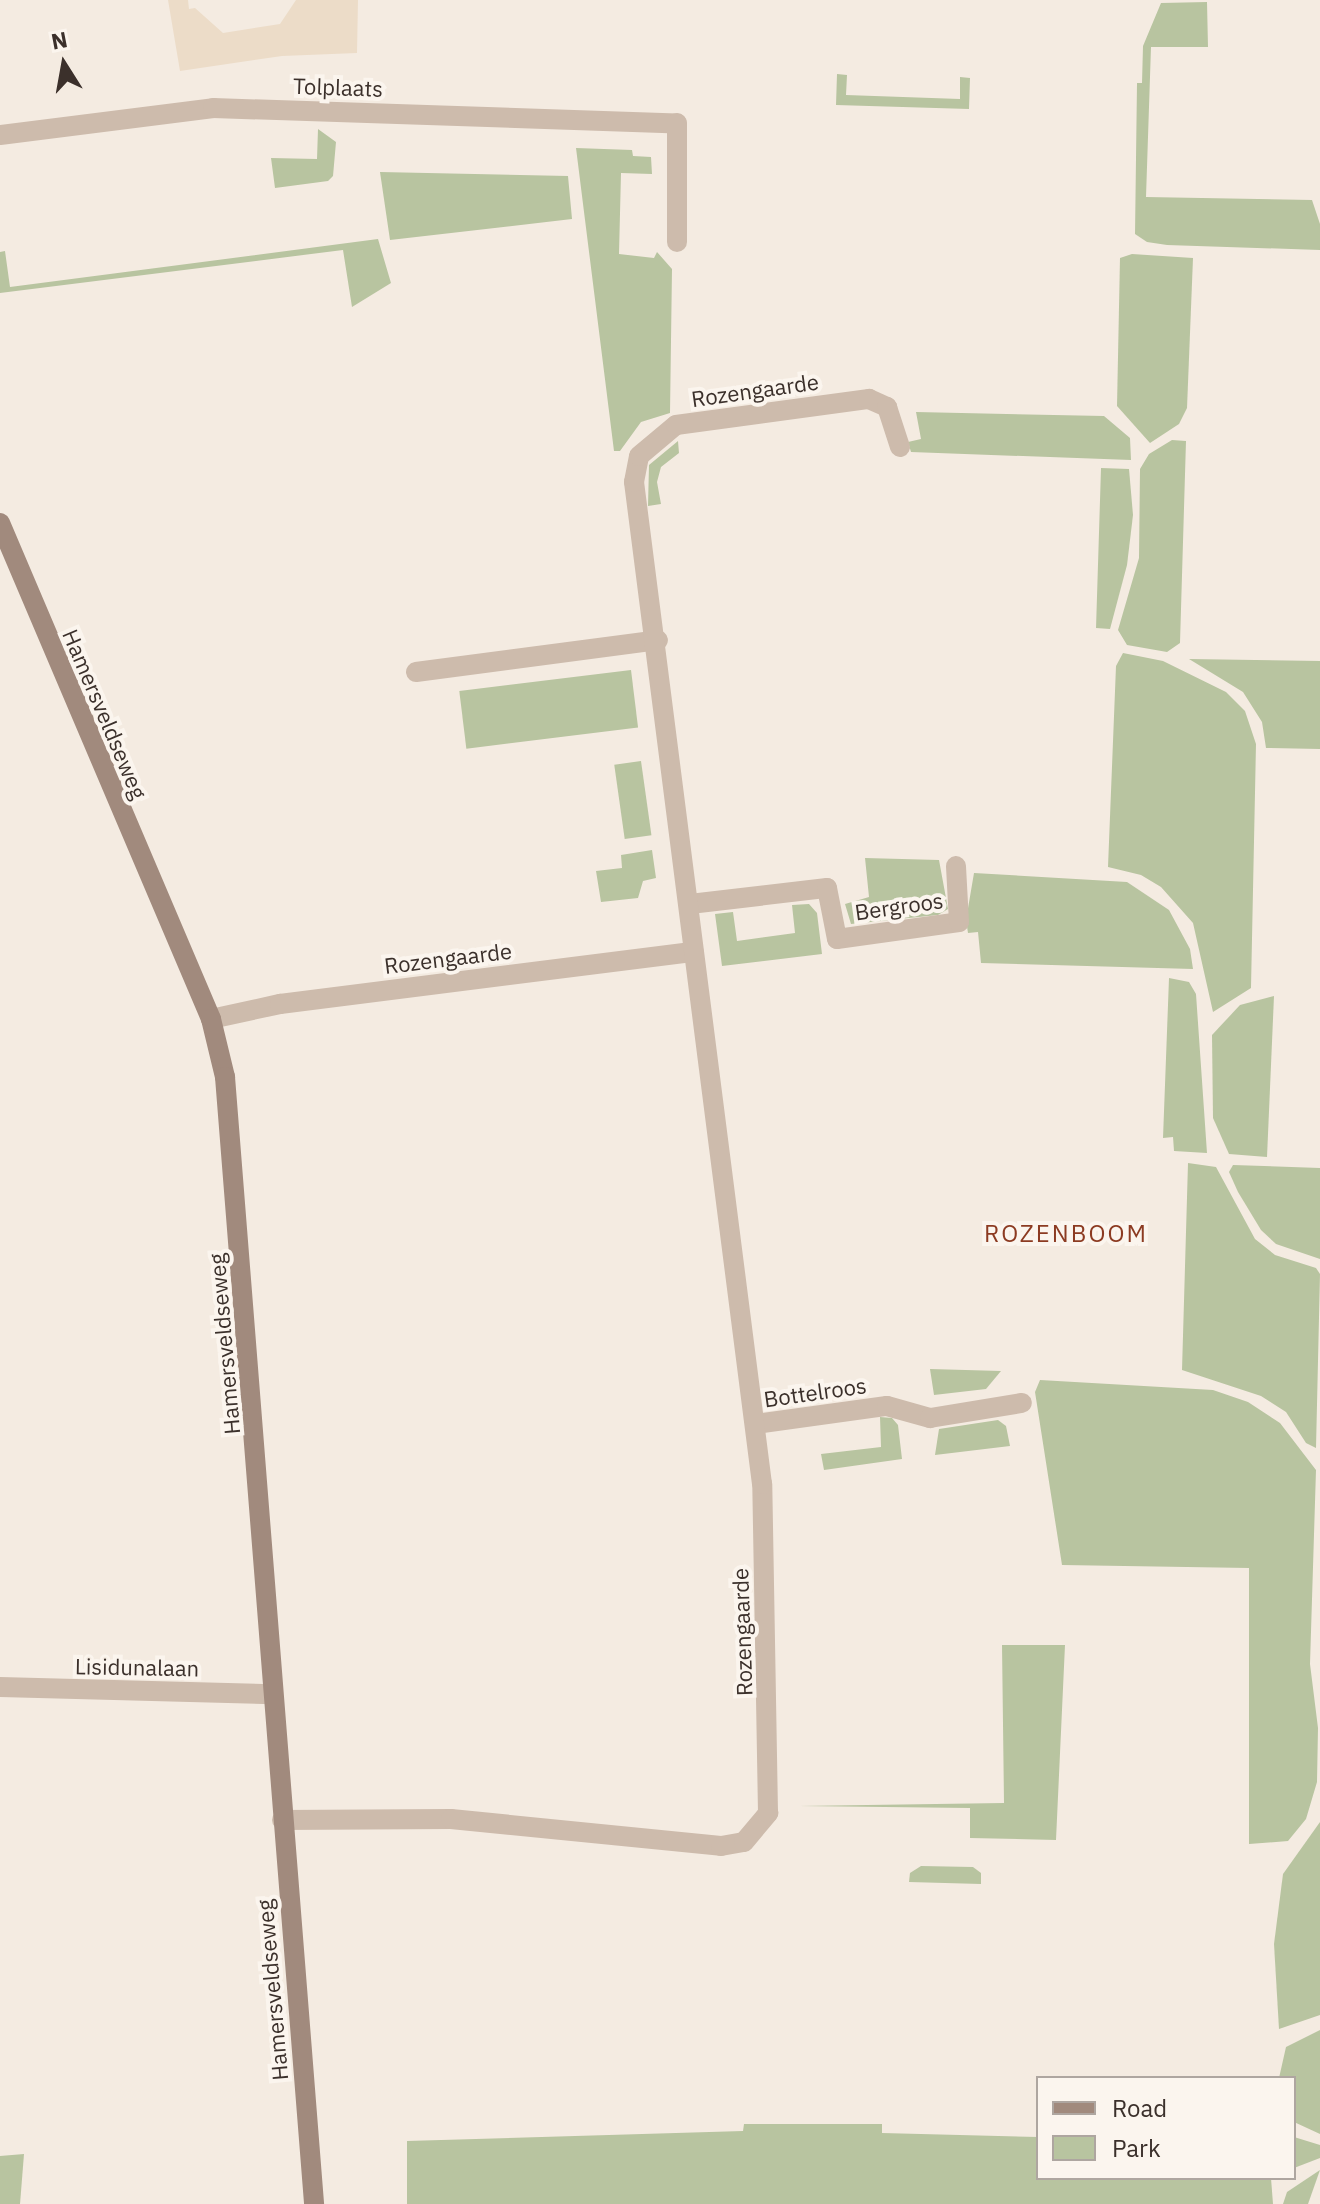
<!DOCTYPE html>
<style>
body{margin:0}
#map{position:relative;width:1320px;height:2204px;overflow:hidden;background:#f4ebe1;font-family:"IBM Plex Sans",sans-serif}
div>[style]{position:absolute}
.green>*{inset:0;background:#b8c4a0;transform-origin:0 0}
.plaza>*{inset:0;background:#ecdcc8}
.street>*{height:20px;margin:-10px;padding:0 10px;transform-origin:10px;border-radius:10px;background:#cdbbac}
.secondary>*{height:20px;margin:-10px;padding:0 10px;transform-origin:10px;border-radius:10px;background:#a18a7d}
span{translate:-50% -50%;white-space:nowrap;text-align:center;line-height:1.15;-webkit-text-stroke:8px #fbf5ee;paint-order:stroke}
.street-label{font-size:22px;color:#3b302b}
.neighbourhood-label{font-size:24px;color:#8c3b22;letter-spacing:2px}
.legend{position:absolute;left:1036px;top:2076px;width:260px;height:104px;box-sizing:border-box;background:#fbf5ee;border:2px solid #aea6a0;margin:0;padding:10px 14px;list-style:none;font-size:24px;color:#3b302b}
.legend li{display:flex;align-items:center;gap:16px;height:40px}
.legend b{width:40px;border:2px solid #aea6a0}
.north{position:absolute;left:24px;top:24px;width:80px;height:80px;-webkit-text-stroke:6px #fbf5ee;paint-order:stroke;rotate:349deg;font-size:22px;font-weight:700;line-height:32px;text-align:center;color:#3b302b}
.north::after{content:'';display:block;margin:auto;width:28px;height:36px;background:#3b302b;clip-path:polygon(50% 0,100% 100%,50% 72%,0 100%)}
</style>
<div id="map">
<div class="green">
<div style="clip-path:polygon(1207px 2px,1208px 47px,1151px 47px,1146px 197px,1312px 200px,1320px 224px,1320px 250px,1167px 245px,1147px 242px,1135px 234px,1137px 83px,1142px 83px,1143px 46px,1161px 3px)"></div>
<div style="clip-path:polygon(837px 74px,847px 75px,846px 95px,960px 99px,960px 77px,970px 78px,969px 109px,836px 105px)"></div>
<div style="clip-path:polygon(318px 129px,336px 142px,333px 176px,328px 181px,275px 188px,271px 158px,317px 159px)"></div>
<div style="clip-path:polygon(576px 148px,632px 150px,633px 156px,651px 157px,652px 174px,621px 173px,619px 254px,654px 258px,657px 252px,672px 269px,670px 413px,641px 422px,620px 451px,614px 451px)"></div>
<div style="clip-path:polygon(380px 172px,568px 176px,572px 219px,390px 240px)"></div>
<div style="clip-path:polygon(378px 239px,391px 283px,352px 307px,343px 250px,0 293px,0 252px,5px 251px,10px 287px)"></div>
<div style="clip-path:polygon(1132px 254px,1193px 258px,1187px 408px,1179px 424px,1150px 443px,1117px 406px,1120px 258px)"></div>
<div style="clip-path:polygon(916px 412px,1104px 416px,1130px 438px,1131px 460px,911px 452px,908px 442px,921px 439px)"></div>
<div style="clip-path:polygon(1172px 440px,1186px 441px,1180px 643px,1167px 652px,1127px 645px,1118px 630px,1139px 558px,1140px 469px,1149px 454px)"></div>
<div style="clip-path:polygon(678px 441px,679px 453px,661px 467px,657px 482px,661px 504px,648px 506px,649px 465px)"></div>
<div style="clip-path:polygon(1101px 468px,1129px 469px,1133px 515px,1127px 565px,1110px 629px,1096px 628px)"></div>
<div style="clip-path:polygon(1123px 653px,1163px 661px,1226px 692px,1245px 711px,1256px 744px,1251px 988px,1213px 1012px,1193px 923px,1161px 887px,1141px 875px,1108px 867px,1116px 666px)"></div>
<div style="clip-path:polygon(1189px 659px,1320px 661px,1320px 749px,1266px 748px,1262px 722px,1243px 692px)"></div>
<div style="left:631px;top:670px;width:58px;height:173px;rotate:83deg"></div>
<div style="left:641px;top:761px;width:75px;height:27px;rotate:82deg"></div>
<div style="clip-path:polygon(652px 850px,656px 878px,643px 881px,638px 898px,601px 902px,596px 871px,622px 868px,621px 855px)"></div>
<div style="clip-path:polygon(865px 858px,939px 860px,948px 909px,938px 915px,851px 924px,845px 904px,869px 897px)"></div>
<div style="clip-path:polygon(974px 873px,1127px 882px,1169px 910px,1190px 949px,1193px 969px,981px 963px,978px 932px,968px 933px,966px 920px)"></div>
<div style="clip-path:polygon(809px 904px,817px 913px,822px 954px,722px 966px,715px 914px,733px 912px,737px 941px,795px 933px,792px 905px)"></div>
<div style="clip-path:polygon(1169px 978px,1189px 982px,1196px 994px,1207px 1153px,1174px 1151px,1173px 1137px,1163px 1138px)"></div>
<div style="clip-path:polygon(1274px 996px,1267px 1157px,1229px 1154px,1213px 1118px,1212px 1035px,1240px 1005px)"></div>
<div style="clip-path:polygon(1188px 1163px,1216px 1167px,1255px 1239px,1275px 1255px,1316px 1268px,1320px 1274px,1316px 1448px,1306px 1443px,1286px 1412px,1261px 1396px,1182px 1370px)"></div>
<div style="clip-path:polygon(1233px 1165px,1320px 1168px,1320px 1259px,1276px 1244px,1261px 1230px,1238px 1192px,1229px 1172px)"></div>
<div style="clip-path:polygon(930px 1369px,1001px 1371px,986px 1389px,934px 1395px)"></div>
<div style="clip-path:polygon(1040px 1380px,1213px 1390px,1248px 1402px,1280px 1423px,1316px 1470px,1310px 1664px,1318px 1728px,1317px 1782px,1306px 1819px,1288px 1841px,1249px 1844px,1249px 1568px,1062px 1565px,1035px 1392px)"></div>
<div style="clip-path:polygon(880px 1417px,892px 1418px,898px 1425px,902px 1459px,824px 1470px,821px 1454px,881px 1447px)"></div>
<div style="clip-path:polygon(998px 1420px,1006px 1426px,1010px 1446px,935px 1455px,939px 1429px)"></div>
<div style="clip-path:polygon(1002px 1645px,1065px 1645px,1056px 1840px,970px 1838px,970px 1808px,799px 1806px,1004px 1803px)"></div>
<div style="clip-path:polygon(1320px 1822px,1320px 2015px,1279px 2029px,1274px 1944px,1283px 1874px)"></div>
<div style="clip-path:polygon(921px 1866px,973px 1867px,981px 1873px,981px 1884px,909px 1882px,910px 1873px)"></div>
<div style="clip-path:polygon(1320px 2030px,1320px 2134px,1294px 2122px,1294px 2078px,1279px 2078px,1286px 2047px)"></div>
<div style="clip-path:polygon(744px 2124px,882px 2124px,882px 2133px,1038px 2137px,1038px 2178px,1271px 2178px,1273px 2204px,407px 2204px,407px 2141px,743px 2131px)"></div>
<div style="clip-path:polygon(1294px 2137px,1320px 2145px,1320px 2158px,1294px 2168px)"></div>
<div style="clip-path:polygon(24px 2154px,20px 2204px,0 2204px,0 2156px)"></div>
<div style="clip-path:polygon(1320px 2170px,1308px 2204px,1283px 2204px,1287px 2192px)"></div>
</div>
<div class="plaza">
<div style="clip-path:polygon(168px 0,188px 0,189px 9px,195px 8px,223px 33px,280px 24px,296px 0,358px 0,357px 53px,282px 56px,180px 71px)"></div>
</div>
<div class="street">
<div style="left:0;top:135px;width:215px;rotate:-7.2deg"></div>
<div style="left:213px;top:108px;width:464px;rotate:1.9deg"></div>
<div style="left:677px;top:123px;width:119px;rotate:90deg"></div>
<div style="left:416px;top:672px;width:244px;rotate:-7.5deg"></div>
<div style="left:690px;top:904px;width:138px;rotate:-6.7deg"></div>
<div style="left:827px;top:888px;width:52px;rotate:78.9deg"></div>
<div style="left:837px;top:939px;width:123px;rotate:-7.9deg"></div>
<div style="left:959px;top:922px;width:56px;rotate:-93.1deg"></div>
<div style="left:211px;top:1019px;width:71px;rotate:-12.3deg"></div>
<div style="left:280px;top:1004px;width:417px;rotate:-7.2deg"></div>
<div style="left:755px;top:1424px;width:133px;rotate:-7.8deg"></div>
<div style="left:887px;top:1406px;width:45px;rotate:15.6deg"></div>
<div style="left:930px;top:1418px;width:93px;rotate:-9.3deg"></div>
<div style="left:0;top:1687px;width:273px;rotate:1.5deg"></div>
<div style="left:282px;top:1820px;width:169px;rotate:-0.3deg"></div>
<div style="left:451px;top:1819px;width:271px;rotate:5.7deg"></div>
<div style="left:721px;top:1846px;width:23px;rotate:-10deg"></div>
<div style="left:744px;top:1842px;width:38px;rotate:-50deg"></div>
<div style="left:768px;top:1813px;width:329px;rotate:-91deg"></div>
<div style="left:762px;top:1484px;width:1010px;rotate:-97.28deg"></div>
<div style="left:634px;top:482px;width:26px;rotate:-79deg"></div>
<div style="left:639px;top:456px;width:48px;rotate:-40deg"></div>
<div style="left:676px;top:425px;width:195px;rotate:-7.7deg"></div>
<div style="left:869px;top:399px;width:20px;rotate:24deg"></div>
<div style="left:887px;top:407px;width:42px;rotate:72deg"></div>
</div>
<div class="secondary">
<div style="left:0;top:523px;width:539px;rotate:66.95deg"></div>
<div style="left:211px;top:1019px;width:60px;rotate:76.4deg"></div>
<div style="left:225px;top:1077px;width:1131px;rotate:85.48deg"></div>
</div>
<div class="street-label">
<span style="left:338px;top:87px;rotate:2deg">Tolplaats</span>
<span style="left:755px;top:390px;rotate:-8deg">Rozengaarde</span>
<span style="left:105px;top:714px;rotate:67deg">Hamersveldseweg</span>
<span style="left:899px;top:906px;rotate:-8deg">Bergroos</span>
<span style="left:448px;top:958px;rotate:-7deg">Rozengaarde</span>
<span style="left:224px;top:1344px;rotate:-95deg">Hamersveldseweg</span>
<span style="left:815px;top:1392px;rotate:-8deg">Bottelroos</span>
<span style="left:742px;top:1632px;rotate:-92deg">Rozengaarde</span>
<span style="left:137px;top:1667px;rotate:1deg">Lisidunalaan</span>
<span style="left:272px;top:1990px;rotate:-95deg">Hamersveldseweg</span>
</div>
<div class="neighbourhood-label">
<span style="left:1066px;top:1234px">ROZENBOOM</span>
</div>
<ul class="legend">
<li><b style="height:10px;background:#a18a7d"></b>Road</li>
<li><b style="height:22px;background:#b8c4a0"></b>Park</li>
</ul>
<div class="north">N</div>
</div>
